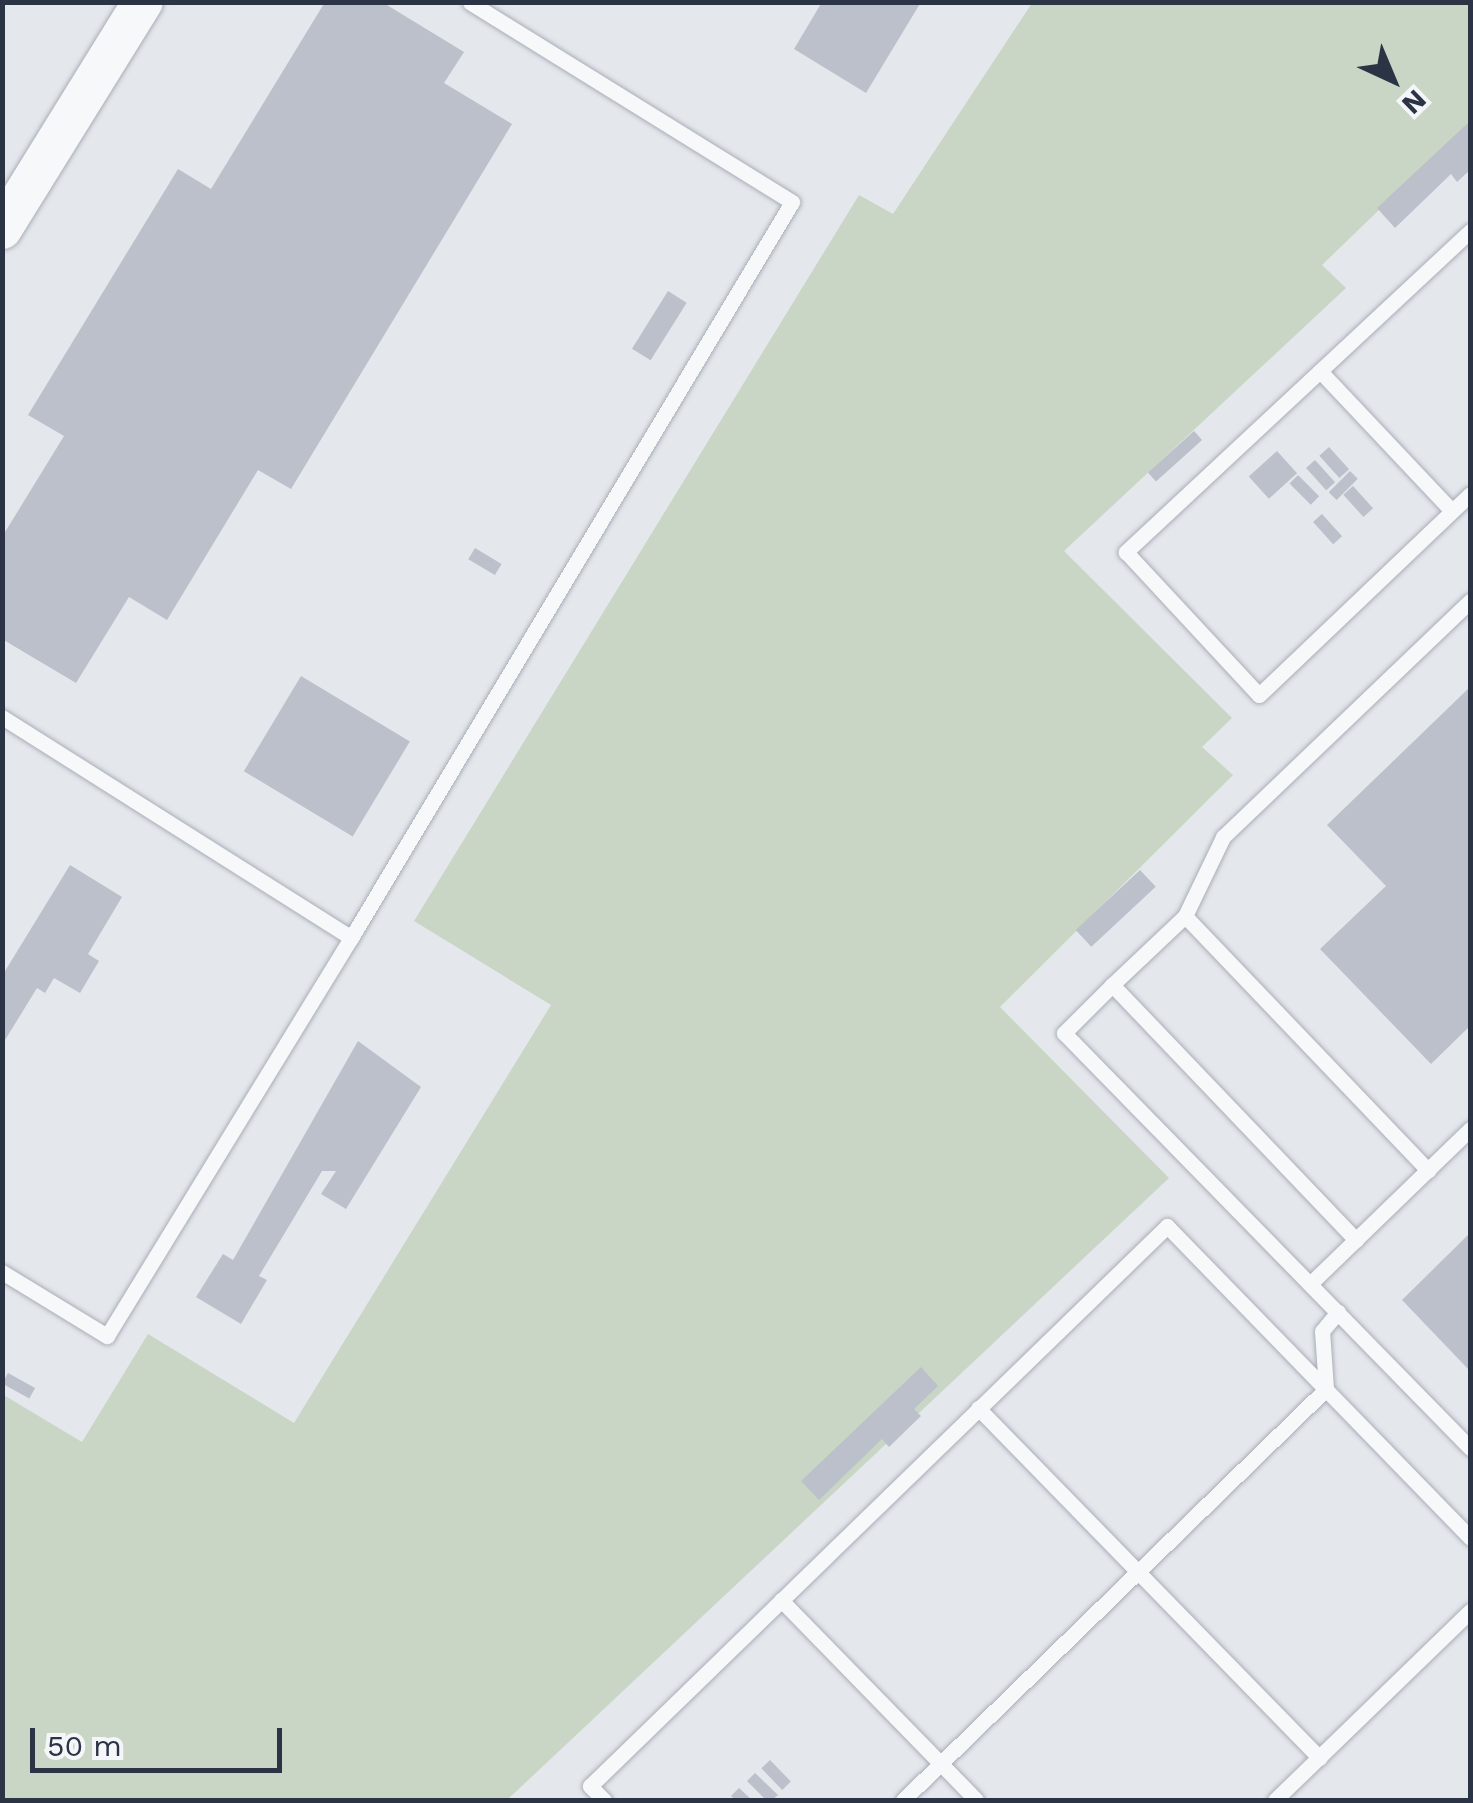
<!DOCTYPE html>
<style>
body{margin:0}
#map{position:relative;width:1473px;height:1803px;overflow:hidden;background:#e4e7ec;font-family:"Work Sans",sans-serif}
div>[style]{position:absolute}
.green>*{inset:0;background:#c9d6c5}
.building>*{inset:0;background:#bbc0ca;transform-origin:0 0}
.roads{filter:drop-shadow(0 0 2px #a9aeb7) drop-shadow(0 0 2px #a9aeb7)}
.service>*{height:15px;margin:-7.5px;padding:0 7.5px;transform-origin:7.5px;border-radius:7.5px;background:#f7f8fa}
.tertiary>*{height:40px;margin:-20px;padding:0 20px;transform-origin:20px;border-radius:20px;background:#f7f8fa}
span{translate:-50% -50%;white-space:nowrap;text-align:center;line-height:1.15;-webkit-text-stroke:10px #f4f6f9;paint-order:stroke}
.frame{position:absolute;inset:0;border:5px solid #2b3445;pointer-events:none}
.north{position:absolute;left:1343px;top:30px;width:100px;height:100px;-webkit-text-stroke:8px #f4f6f9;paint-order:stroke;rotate:136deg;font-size:28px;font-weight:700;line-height:40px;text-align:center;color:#2b3445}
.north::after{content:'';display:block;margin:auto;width:35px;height:45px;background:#2b3445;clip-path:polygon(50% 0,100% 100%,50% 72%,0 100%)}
.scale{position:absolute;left:30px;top:1728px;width:252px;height:45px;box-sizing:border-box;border:5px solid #2b3445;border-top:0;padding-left:12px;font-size:30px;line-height:35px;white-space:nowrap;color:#2b3445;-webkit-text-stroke:8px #f4f6f9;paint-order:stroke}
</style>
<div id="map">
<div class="green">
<div style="clip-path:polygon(1032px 3px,1470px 3px,1470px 122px,1322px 265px,1346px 288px,1064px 551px,1232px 718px,1202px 747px,1233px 775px,1000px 1007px,1169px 1178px,507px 1800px,3px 1800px,2px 1394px,82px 1442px,148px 1334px,294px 1423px,551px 1005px,414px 921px,859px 195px,893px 214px)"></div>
</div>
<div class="building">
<div style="clip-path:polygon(325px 2px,382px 2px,464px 52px,444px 83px,512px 124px,291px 489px,258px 470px,167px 620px,129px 597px,76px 683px,2px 639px,2px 537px,64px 436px,28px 415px,178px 169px,211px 189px)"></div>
<div style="clip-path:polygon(822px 2px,921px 2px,866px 93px,794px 49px)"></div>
<div style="clip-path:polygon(1470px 121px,1470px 170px,1457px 182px,1451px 174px,1395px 228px,1377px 208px)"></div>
<div style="left:668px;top:291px;width:22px;height:68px;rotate:32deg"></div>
<div style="left:1194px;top:431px;width:12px;height:62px;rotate:48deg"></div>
<div style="left:1329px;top:447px;width:30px;height:13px;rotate:48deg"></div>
<div style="left:1277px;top:451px;width:30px;height:38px;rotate:48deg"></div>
<div style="left:1315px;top:460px;width:30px;height:12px;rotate:48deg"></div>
<div style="left:1350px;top:471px;width:11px;height:30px;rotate:45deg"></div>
<div style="left:1298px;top:475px;width:30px;height:12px;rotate:45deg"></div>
<div style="left:1353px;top:486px;width:30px;height:13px;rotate:48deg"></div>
<div style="left:1322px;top:514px;width:30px;height:12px;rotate:48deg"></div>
<div style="left:475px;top:548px;width:31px;height:13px;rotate:31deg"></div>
<div style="left:301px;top:676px;width:127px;height:111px;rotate:31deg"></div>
<div style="clip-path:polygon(1470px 687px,1470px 1026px,1431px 1064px,1320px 949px,1386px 886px,1327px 825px)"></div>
<div style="clip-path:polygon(70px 865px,122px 897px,88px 954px,99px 961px,80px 993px,54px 978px,45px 993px,37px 988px,2px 1045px,2px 976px)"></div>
<div style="left:1140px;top:870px;width:23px;height:88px;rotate:47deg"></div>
<div style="clip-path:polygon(358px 1041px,421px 1087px,346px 1209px,321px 1194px,336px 1171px,322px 1171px,259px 1276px,267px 1280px,241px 1324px,196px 1297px,223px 1254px,233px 1260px)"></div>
<div style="clip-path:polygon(1470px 1233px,1470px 1371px,1402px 1300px)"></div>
<div style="clip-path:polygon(921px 1367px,938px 1386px,914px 1409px,921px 1416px,889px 1447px,882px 1439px,819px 1500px,801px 1481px)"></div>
<div style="left:8px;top:1373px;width:31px;height:12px;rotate:29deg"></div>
<div style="left:770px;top:1760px;width:30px;height:12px;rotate:46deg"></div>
<div style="clip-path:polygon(755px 1773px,778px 1795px,772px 1800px,766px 1800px,747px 1781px)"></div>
<div style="clip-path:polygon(739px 1788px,752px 1800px,736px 1800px,731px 1796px)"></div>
</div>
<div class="roads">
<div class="service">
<div style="left:1470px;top:231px;width:471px;rotate:137deg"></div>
<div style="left:1126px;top:552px;width:195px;rotate:47.1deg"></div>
<div style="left:1259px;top:695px;width:291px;rotate:-43.6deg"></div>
<div style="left:1320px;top:371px;width:192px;rotate:46.7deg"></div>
<div style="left:2px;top:717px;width:413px;rotate:32.3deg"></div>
<div style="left:351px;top:938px;width:858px;rotate:-59.07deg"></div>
<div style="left:792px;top:202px;width:379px;rotate:-148.2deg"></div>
<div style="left:1185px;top:916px;width:88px;rotate:-64.3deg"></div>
<div style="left:1223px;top:837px;width:342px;rotate:-43.7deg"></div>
<div style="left:1112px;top:985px;width:68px;rotate:135deg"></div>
<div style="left:1064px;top:1033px;width:581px;rotate:45.63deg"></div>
<div style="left:1356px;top:1240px;width:353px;rotate:-133.7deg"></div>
<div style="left:1112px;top:985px;width:100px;rotate:-43.4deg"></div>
<div style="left:1185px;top:916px;width:352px;rotate:46.3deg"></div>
<div style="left:2px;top:1272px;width:123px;rotate:31.4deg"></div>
<div style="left:107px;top:1336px;width:467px;rotate:-58.5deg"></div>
<div style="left:1310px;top:1284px;width:223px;rotate:-44.1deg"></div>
<div style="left:978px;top:1408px;width:489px;rotate:45.7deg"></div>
<div style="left:781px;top:1600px;width:279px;rotate:45.7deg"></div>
<div style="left:604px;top:1800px;width:20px;rotate:-135deg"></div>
<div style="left:590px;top:1786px;width:804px;rotate:-44.14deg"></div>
<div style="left:1167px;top:1226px;width:435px;rotate:45.8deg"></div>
<div style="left:903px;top:1800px;width:590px;rotate:-44.18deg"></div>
<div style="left:1326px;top:1389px;width:58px;rotate:-93.9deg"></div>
<div style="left:1322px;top:1331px;width:25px;rotate:-50deg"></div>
<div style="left:1275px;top:1800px;width:272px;rotate:-44.1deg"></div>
</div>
<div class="tertiary">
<div style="left:2px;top:229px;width:267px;rotate:-58.2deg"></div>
</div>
</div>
<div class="frame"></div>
<div class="north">N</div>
<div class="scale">50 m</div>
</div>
